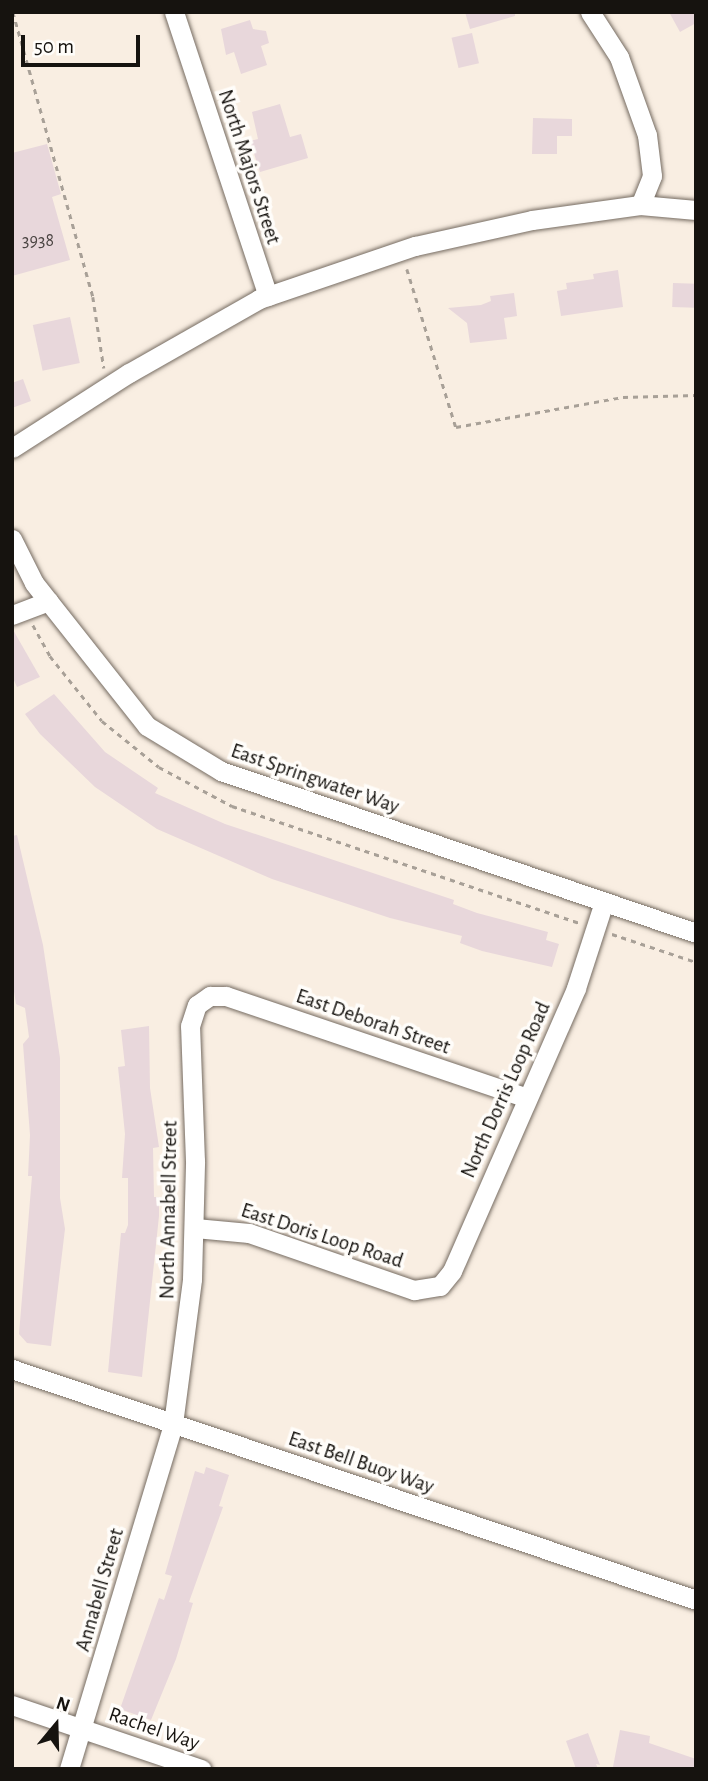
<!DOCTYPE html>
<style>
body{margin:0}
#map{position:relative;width:708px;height:1781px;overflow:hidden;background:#f9eee2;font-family:"Alegreya Sans",sans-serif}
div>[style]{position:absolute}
.building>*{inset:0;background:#e8d7db;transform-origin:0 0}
.path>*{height:2.5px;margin-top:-1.25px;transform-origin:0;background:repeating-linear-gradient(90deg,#a8a097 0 5px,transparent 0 10px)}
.roads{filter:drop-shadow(0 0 2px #756b61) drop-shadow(0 0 2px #756b61)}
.minor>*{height:19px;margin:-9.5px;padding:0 9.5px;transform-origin:9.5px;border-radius:9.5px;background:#fff}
span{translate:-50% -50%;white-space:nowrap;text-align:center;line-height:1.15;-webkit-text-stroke:7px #fffdfa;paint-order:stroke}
.number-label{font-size:18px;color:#4a4442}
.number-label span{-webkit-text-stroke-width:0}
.street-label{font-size:21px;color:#16130f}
.frame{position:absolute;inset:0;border:14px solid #16130f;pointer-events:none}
.north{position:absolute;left:21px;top:1690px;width:70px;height:70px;-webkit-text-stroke:5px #fffdfa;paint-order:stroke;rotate:19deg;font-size:19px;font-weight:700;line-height:28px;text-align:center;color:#16130f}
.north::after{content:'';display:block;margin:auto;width:24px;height:32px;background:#16130f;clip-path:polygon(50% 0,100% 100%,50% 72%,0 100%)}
.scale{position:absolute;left:21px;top:35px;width:119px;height:32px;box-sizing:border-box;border:4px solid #16130f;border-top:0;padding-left:9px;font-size:21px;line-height:24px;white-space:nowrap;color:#16130f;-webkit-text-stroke:5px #fffdfa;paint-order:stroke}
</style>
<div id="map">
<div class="building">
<div style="clip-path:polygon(465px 12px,515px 12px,515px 16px,470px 29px)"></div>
<div style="clip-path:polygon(669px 12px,696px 12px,696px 23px,680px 32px)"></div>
<div style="clip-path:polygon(250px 20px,253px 29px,266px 31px,269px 43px,261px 46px,267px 65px,241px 74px,234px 52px,226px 55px,221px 29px)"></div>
<div style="left:472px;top:33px;width:31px;height:21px;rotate:77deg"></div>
<div style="clip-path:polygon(280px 104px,290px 137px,301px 134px,308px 158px,260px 172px,250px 141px,258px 139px,252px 112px)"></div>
<div style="clip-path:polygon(533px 118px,572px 119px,572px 136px,557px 136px,557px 154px,532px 154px)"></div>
<div style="clip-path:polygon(47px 144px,61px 194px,52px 197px,70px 260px,12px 276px,12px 153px)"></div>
<div style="clip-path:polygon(618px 270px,623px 307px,561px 316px,557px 291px,567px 289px,566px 283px,594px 279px,593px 274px)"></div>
<div style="left:673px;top:283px;width:23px;height:24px;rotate:2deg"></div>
<div style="clip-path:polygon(514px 293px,517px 316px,504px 318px,507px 339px,470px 343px,467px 323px,448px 308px,481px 305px,491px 301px,490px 296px)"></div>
<div style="left:70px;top:317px;width:47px;height:38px;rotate:78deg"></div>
<div style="clip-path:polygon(23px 379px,31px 401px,12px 408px,12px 383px)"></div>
<div style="clip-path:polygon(12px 628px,40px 677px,17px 687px,12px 676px)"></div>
<div style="clip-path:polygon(54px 694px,105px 752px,158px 788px,155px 793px,225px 824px,454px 900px,453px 904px,477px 913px,548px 932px,546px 940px,559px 944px,552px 967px,482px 951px,460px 943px,462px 936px,390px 918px,272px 879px,157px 829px,95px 787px,40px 734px,25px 714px)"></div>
<div style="clip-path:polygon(17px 835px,43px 945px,60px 1058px,60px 1198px,65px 1229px,51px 1346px,27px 1343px,19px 1334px,32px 1176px,28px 1176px,30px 1135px,23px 1044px,29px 1037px,25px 1008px,16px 1004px,12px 979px,12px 836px)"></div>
<div style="clip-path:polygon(149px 1026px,150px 1088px,159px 1147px,153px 1148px,154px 1197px,159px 1197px,159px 1216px,142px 1377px,108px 1372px,121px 1233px,125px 1233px,128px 1225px,128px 1178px,122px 1178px,125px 1134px,118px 1067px,125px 1066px,121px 1030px)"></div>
<div style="clip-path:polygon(206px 1467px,229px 1475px,219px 1506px,223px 1507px,189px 1602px,193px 1603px,176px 1659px,151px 1720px,120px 1709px,159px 1598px,164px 1600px,172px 1576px,165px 1574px,195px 1471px,204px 1474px)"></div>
<div style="clip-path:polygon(620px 1730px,650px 1736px,649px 1743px,696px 1759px,696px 1769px,613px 1767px)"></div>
<div style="clip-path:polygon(588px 1733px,600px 1765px,596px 1764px,598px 1769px,576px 1769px,566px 1741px)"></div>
</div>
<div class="path">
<div style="left:13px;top:12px;width:296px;rotate:74.3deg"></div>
<div style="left:93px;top:297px;width:72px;rotate:81.2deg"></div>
<div style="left:407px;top:269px;width:165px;rotate:72.8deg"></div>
<div style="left:456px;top:427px;width:170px;rotate:-10.2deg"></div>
<div style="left:623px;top:397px;width:73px;rotate:-1.6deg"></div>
<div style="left:33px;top:625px;width:35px;rotate:61deg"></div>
<div style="left:50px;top:656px;width:83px;rotate:51.3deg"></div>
<div style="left:102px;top:721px;width:73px;rotate:38.9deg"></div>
<div style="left:159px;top:767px;width:83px;rotate:28.1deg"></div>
<div style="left:232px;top:806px;width:366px;rotate:18.6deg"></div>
<div style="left:612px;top:934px;width:89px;rotate:18.4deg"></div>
</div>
<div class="roads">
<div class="minor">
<div style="left:174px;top:12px;width:299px;rotate:71.7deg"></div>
<div style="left:590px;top:12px;width:54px;rotate:57.2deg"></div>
<div style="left:619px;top:57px;width:83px;rotate:70.3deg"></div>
<div style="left:647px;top:135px;width:41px;rotate:83deg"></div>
<div style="left:652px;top:176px;width:31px;rotate:112deg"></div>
<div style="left:12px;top:448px;width:139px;rotate:-32.7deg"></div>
<div style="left:129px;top:373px;width:150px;rotate:-29.6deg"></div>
<div style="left:259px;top:299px;width:165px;rotate:-18.8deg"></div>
<div style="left:415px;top:246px;width:120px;rotate:-12.5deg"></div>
<div style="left:532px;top:220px;width:109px;rotate:-7.9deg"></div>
<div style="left:640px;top:205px;width:56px;rotate:5.1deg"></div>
<div style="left:12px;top:539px;width:49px;rotate:63.4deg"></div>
<div style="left:34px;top:583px;width:182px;rotate:51.7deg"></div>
<div style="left:147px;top:726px;width:87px;rotate:31.3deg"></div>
<div style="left:221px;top:771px;width:502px;rotate:18.83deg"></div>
<div style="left:12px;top:615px;width:39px;rotate:-21deg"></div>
<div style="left:195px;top:1228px;width:54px;rotate:5.3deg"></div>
<div style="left:249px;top:1233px;width:175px;rotate:19.1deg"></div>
<div style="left:414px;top:1290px;width:26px;rotate:-9deg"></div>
<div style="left:440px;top:1286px;width:19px;rotate:-51deg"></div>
<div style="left:452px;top:1271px;width:309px;rotate:-66.3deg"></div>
<div style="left:576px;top:988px;width:90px;rotate:-72deg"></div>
<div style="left:12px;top:1369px;width:722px;rotate:18.66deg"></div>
<div style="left:12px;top:1705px;width:200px;rotate:18.7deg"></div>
<div style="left:69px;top:1769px;width:360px;rotate:-73.2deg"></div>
<div style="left:173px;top:1424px;width:146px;rotate:-82.5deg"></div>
<div style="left:192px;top:1279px;width:118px;rotate:-88.5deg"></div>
<div style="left:195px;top:1161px;width:135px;rotate:-92.1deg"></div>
<div style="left:190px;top:1026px;width:22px;rotate:-72deg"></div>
<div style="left:197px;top:1005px;width:16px;rotate:-35deg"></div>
<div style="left:210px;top:996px;width:16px"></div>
<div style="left:226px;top:996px;width:318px;rotate:18.7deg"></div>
</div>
</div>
<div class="number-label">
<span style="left:38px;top:241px">3938</span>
</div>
<div class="street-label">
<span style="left:249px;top:167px;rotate:72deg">North Majors Street</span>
<span style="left:315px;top:779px;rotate:19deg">East Springwater Way</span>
<span style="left:373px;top:1022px;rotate:19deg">East Deborah Street</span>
<span style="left:506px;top:1090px;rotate:-66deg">North Dorris Loop Road</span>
<span style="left:169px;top:1210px;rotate:-89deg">North Annabell Street</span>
<span style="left:322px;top:1236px;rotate:18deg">East Doris Loop Road</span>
<span style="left:361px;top:1463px;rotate:19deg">East Bell Buoy Way</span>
<span style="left:100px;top:1590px;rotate:-74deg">Annabell Street</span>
<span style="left:154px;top:1729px;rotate:19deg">Rachel Way</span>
</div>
<div class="frame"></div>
<div class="north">N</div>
<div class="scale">50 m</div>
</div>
